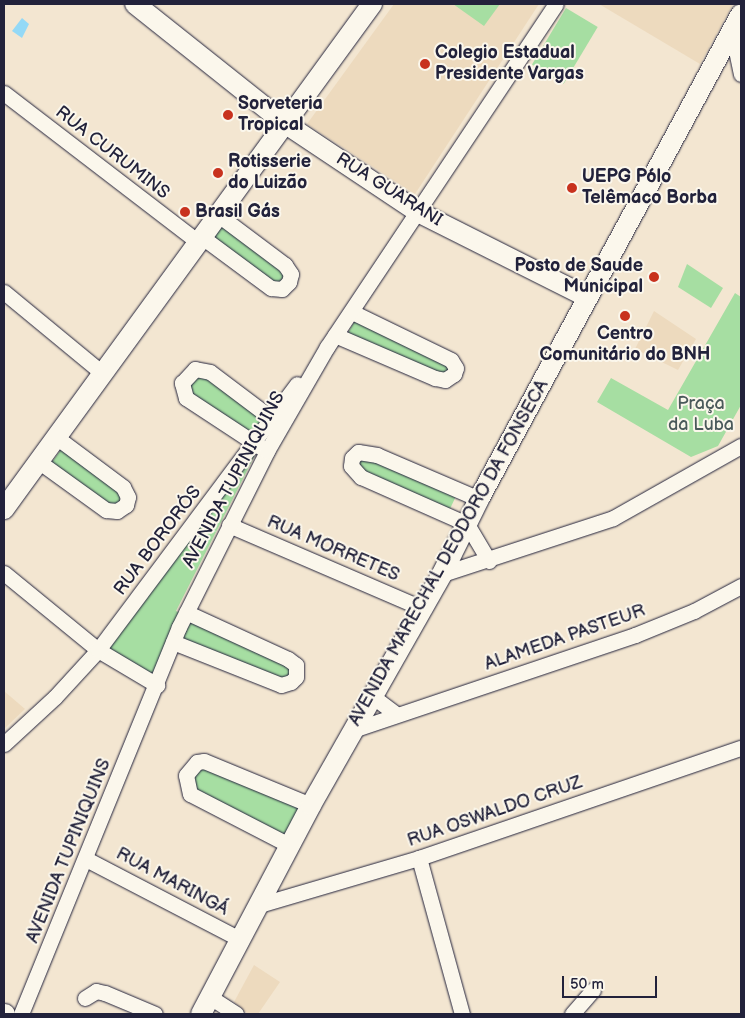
<!DOCTYPE html>
<meta charset="utf-8">
<style>
body{margin:0}
#map{position:relative;width:745px;height:1018px;overflow:hidden;background:#f3e6d1;font-family:"Balsamiq Sans",sans-serif}
div>[style]{position:absolute}
.built>*{inset:0;background:#eddabe}
.green>*{inset:0;background:#a6dea2;transform-origin:0 0}
.water>*{inset:0;background:#94d9f6}
.roads{filter:drop-shadow(0 0 1px #22223b) drop-shadow(0 0 1px #22223b)}
.street>*{height:15px;margin:-7.5px;padding:0 7.5px;transform-origin:7.5px;border-radius:7.5px;background:#fbf7ec}
.secondary>*{height:20px;margin:-10px;padding:0 10px;transform-origin:10px;border-radius:10px;background:#fbf7ec}
.dots>*{width:14px;height:14px;translate:-50% -50%;box-sizing:border-box;border:2px solid #fbf7ec;border-radius:50%}
span{translate:-50% -50%;white-space:nowrap;text-align:center;line-height:1.15;-webkit-text-stroke:4px #fbf7ec;paint-order:stroke}
.poi-label{font-size:18px;color:#22223b;font-weight:700}
.left{translate:0 -50%;text-align:left}
.right{translate:-100% -50%;text-align:right}
.street-label{font-size:18px;color:#22223b}
.park-label{font-size:18px;color:#4a5a5a}
.frame{position:absolute;inset:0;border:5px solid #22223b;pointer-events:none}
.scale{position:absolute;left:562px;top:976px;width:95px;height:22px;box-sizing:border-box;border:2px solid #22223b;border-top:0;padding-left:6px;font-size:15px;line-height:18px;white-space:nowrap;color:#22223b;-webkit-text-stroke:4px #fbf7ec;paint-order:stroke}
</style>
<div id="map">
<div class="built">
<div style="clip-path:polygon(394px 4px,539px 4px,415px 194px,307px 124px)"></div>
<div style="clip-path:polygon(599px 4px,733px 4px,700px 64px)"></div>
<div style="clip-path:polygon(654px 311px,696px 339px,678px 370px,635px 349px)"></div>
<div style="clip-path:polygon(4px 691px,25px 709px,4px 729px)"></div>
<div style="clip-path:polygon(254px 965px,280px 982px,258px 1014px,248px 1014px,234px 1002px)"></div>
</div>
<div class="green">
<div style="clip-path:polygon(453px 4px,500px 4px,484px 26px)"></div>
<div style="left:566px;top:8px;width:37px;height:66px;rotate:31deg"></div>
<div style="clip-path:polygon(224px 220px,290px 274px,280px 288px,208px 241px)"></div>
<div style="clip-path:polygon(687px 264px,723px 288px,711px 308px,678px 287px)"></div>
<div style="clip-path:polygon(735px 293px,741px 297px,741px 405px,718px 446px,691px 457px,597px 402px,611px 378px,668px 410px)"></div>
<div style="clip-path:polygon(356px 318px,451px 365px,446px 376px,347px 335px)"></div>
<div style="clip-path:polygon(200px 371px,264px 422px,250px 441px,188px 395px,187px 382px)"></div>
<div style="clip-path:polygon(65px 444px,124px 490px,116px 510px,49px 466px)"></div>
<div style="clip-path:polygon(257px 451px,176px 611px,294px 665px,289px 680px,168px 638px,153px 680px,104px 652px)"></div>
<div style="clip-path:polygon(361px 455px,457px 494px,448px 513px,360px 475px,357px 458px)"></div>
<div style="clip-path:polygon(197px 763px,304px 806px,287px 842px,196px 797px,190px 774px)"></div>
</div>
<div class="water">
<div style="clip-path:polygon(22px 18px,29px 24px,22px 38px,12px 31px)"></div>
</div>
<div class="roads">
<div class="street">
<div style="left:732px;top:31px;width:44px;rotate:78.2deg"></div>
<div style="left:4px;top:93px;width:245px;rotate:37.5deg"></div>
<div style="left:202px;top:237px;width:86px;rotate:36.5deg"></div>
<div style="left:271px;top:288px;width:11px;rotate:5deg"></div>
<div style="left:282px;top:289px;width:10px;rotate:-45deg"></div>
<div style="left:289px;top:282px;width:8px;rotate:-76deg"></div>
<div style="left:291px;top:274px;width:11px;rotate:-124deg"></div>
<div style="left:285px;top:265px;width:85px;rotate:-143.1deg"></div>
<div style="left:4px;top:292px;width:126px;rotate:39.5deg"></div>
<div style="left:335px;top:335px;width:109px;rotate:23.3deg"></div>
<div style="left:435px;top:378px;width:10px;rotate:11deg"></div>
<div style="left:445px;top:380px;width:11px;rotate:-34deg"></div>
<div style="left:454px;top:374px;width:6px;rotate:-72deg"></div>
<div style="left:456px;top:368px;width:9px;rotate:-122deg"></div>
<div style="left:451px;top:360px;width:110px;rotate:-154.1deg"></div>
<div style="left:262px;top:448px;width:91px;rotate:-146.7deg"></div>
<div style="left:186px;top:398px;width:16px;rotate:-105deg"></div>
<div style="left:182px;top:383px;width:19px;rotate:-47deg"></div>
<div style="left:195px;top:369px;width:15px;rotate:11deg"></div>
<div style="left:210px;top:372px;width:76px;rotate:37deg"></div>
<div style="left:38px;top:461px;width:84px;rotate:35.8deg"></div>
<div style="left:106px;top:510px;width:11px;rotate:5deg"></div>
<div style="left:117px;top:511px;width:11px;rotate:-34deg"></div>
<div style="left:126px;top:505px;width:8px;rotate:-76deg"></div>
<div style="left:128px;top:497px;width:11px;rotate:-117deg"></div>
<div style="left:123px;top:487px;width:84px;rotate:-143.3deg"></div>
<div style="left:479px;top:499px;width:111px;rotate:-156.7deg"></div>
<div style="left:377px;top:455px;width:19px;rotate:-171deg"></div>
<div style="left:358px;top:452px;width:8px;rotate:135deg"></div>
<div style="left:352px;top:458px;width:8px;rotate:97deg"></div>
<div style="left:351px;top:466px;width:15px;rotate:48deg"></div>
<div style="left:361px;top:477px;width:116px;rotate:23.9deg"></div>
<div style="left:467px;top:524px;width:43px;rotate:59.3deg"></div>
<div style="left:229px;top:525px;width:210px;rotate:23.3deg"></div>
<div style="left:4px;top:573px;width:122px;rotate:39.3deg"></div>
<div style="left:98px;top:650px;width:69px;rotate:30.7deg"></div>
<div style="left:442px;top:574px;width:180px;rotate:-18.1deg"></div>
<div style="left:613px;top:518px;width:147px;rotate:-29.4deg"></div>
<div style="left:173px;top:642px;width:116px;rotate:21.7deg"></div>
<div style="left:281px;top:685px;width:10px;rotate:-17deg"></div>
<div style="left:291px;top:682px;width:7px;rotate:-45deg"></div>
<div style="left:296px;top:677px;width:12px;rotate:-90deg"></div>
<div style="left:296px;top:665px;width:10px;rotate:-143deg"></div>
<div style="left:288px;top:659px;width:112px;rotate:-155.3deg"></div>
<div style="left:372px;top:696px;width:30px;rotate:37deg"></div>
<div style="left:353px;top:730px;width:298px;rotate:-18.6deg"></div>
<div style="left:635px;top:635px;width:64px;rotate:-22.1deg"></div>
<div style="left:694px;top:611px;width:53px;rotate:-28deg"></div>
<div style="left:4px;top:744px;width:69px;rotate:-42.7deg"></div>
<div style="left:55px;top:697px;width:64px;rotate:-47.5deg"></div>
<div style="left:98px;top:650px;width:332px;rotate:-53.2deg"></div>
<div style="left:289px;top:845px;width:111px;rotate:-152.7deg"></div>
<div style="left:190px;top:794px;width:19px;rotate:-102deg"></div>
<div style="left:186px;top:775px;width:17px;rotate:-50deg"></div>
<div style="left:197px;top:762px;width:7px;rotate:-8deg"></div>
<div style="left:204px;top:761px;width:116px;rotate:22.4deg"></div>
<div style="left:419px;top:858px;width:162px;rotate:74.6deg"></div>
<div style="left:86px;top:859px;width:174px;rotate:27.5deg"></div>
<div style="left:259px;top:905px;width:167px;rotate:-16.4deg"></div>
<div style="left:419px;top:858px;width:340px;rotate:-18.9deg"></div>
<div style="left:210px;top:997px;width:31px;rotate:33deg"></div>
<div style="left:85px;top:998px;width:13px;rotate:-32deg"></div>
<div style="left:96px;top:991px;width:9px;rotate:13deg"></div>
<div style="left:105px;top:993px;width:54px;rotate:22.8deg"></div>
<div style="left:21px;top:1014px;width:418px;rotate:-67.8deg"></div>
<div style="left:179px;top:627px;width:197px;rotate:-63.4deg"></div>
<div style="left:267px;top:451px;width:120px;rotate:-60deg"></div>
<div style="left:327px;top:347px;width:412px;rotate:-56.3deg"></div>
<div style="left:572px;top:1014px;width:32px;rotate:-49deg"></div>
</div>
<div class="secondary">
<div style="left:135px;top:4px;width:193px;rotate:38.5deg"></div>
<div style="left:286px;top:124px;width:159px;rotate:33.7deg"></div>
<div style="left:418px;top:212px;width:189px;rotate:26.7deg"></div>
<div style="left:4px;top:509px;width:625px;rotate:-53.92deg"></div>
<div style="left:4px;top:1014px;width:1px"></div>
<div style="left:201px;top:1014px;width:236px;rotate:-62.2deg"></div>
<div style="left:311px;top:805px;width:266px;rotate:-60.4deg"></div>
<div style="left:442px;top:574px;width:84px;rotate:-63.7deg"></div>
<div style="left:479px;top:499px;width:551px;rotate:-61.62deg"></div>
</div>
</div>
<div class="dots">
<div style="left:425px;top:64px;background:#c8321e"></div>
<div style="left:228px;top:115px;background:#c8321e"></div>
<div style="left:218px;top:173px;background:#c8321e"></div>
<div style="left:572px;top:188px;background:#c8321e"></div>
<div style="left:185px;top:212px;background:#c8321e"></div>
<div style="left:654px;top:277px;background:#c8321e"></div>
<div style="left:625px;top:316px;background:#c8321e"></div>
</div>
<div class="poi-label">
<span class="left" style="left:435px;top:64px">Colegio Estadual<br>Presidente Vargas</span>
<span class="left" style="left:238px;top:115px">Sorveteria<br>Tropical</span>
<span class="left" style="left:228px;top:173px">Rotisserie<br>do Luizão</span>
<span class="left" style="left:582px;top:188px">UEPG Pólo<br>Telêmaco Borba</span>
<span class="left" style="left:195px;top:212px">Brasil Gás</span>
<span class="right" style="left:643px;top:277px">Posto de Saude<br>Municipal</span>
<span style="left:625px;top:345px">Centro<br>Comunitário do BNH</span>
</div>
<div class="street-label">
<span style="left:112px;top:153px;rotate:38deg">RUA CURUMINS</span>
<span style="left:389px;top:190px;rotate:32deg">RUA GUARANI</span>
<span style="left:234px;top:480px;rotate:-62deg">AVENIDA TUPINIQUINS</span>
<span style="left:158px;top:541px;rotate:-53deg">RUA BORORÓS</span>
<span style="left:333px;top:549px;rotate:23deg">RUA MORRETES</span>
<span style="left:449px;top:553px;rotate:-61deg">AVENIDA MARECHAL DEODORO DA FONSECA</span>
<span style="left:565px;top:638px;rotate:-19deg">ALAMEDA PASTEUR</span>
<span style="left:495px;top:812px;rotate:-19deg">RUA OSWALDO CRUZ</span>
<span style="left:69px;top:851px;rotate:-68deg">AVENIDA TUPINIQUINS</span>
<span style="left:172px;top:882px;rotate:28deg">RUA MARINGÁ</span>
</div>
<div class="park-label">
<span style="left:701px;top:415px">Praça<br>da Luba</span>
</div>
<div class="frame"></div>
<div class="scale">50 m</div>
</div>
